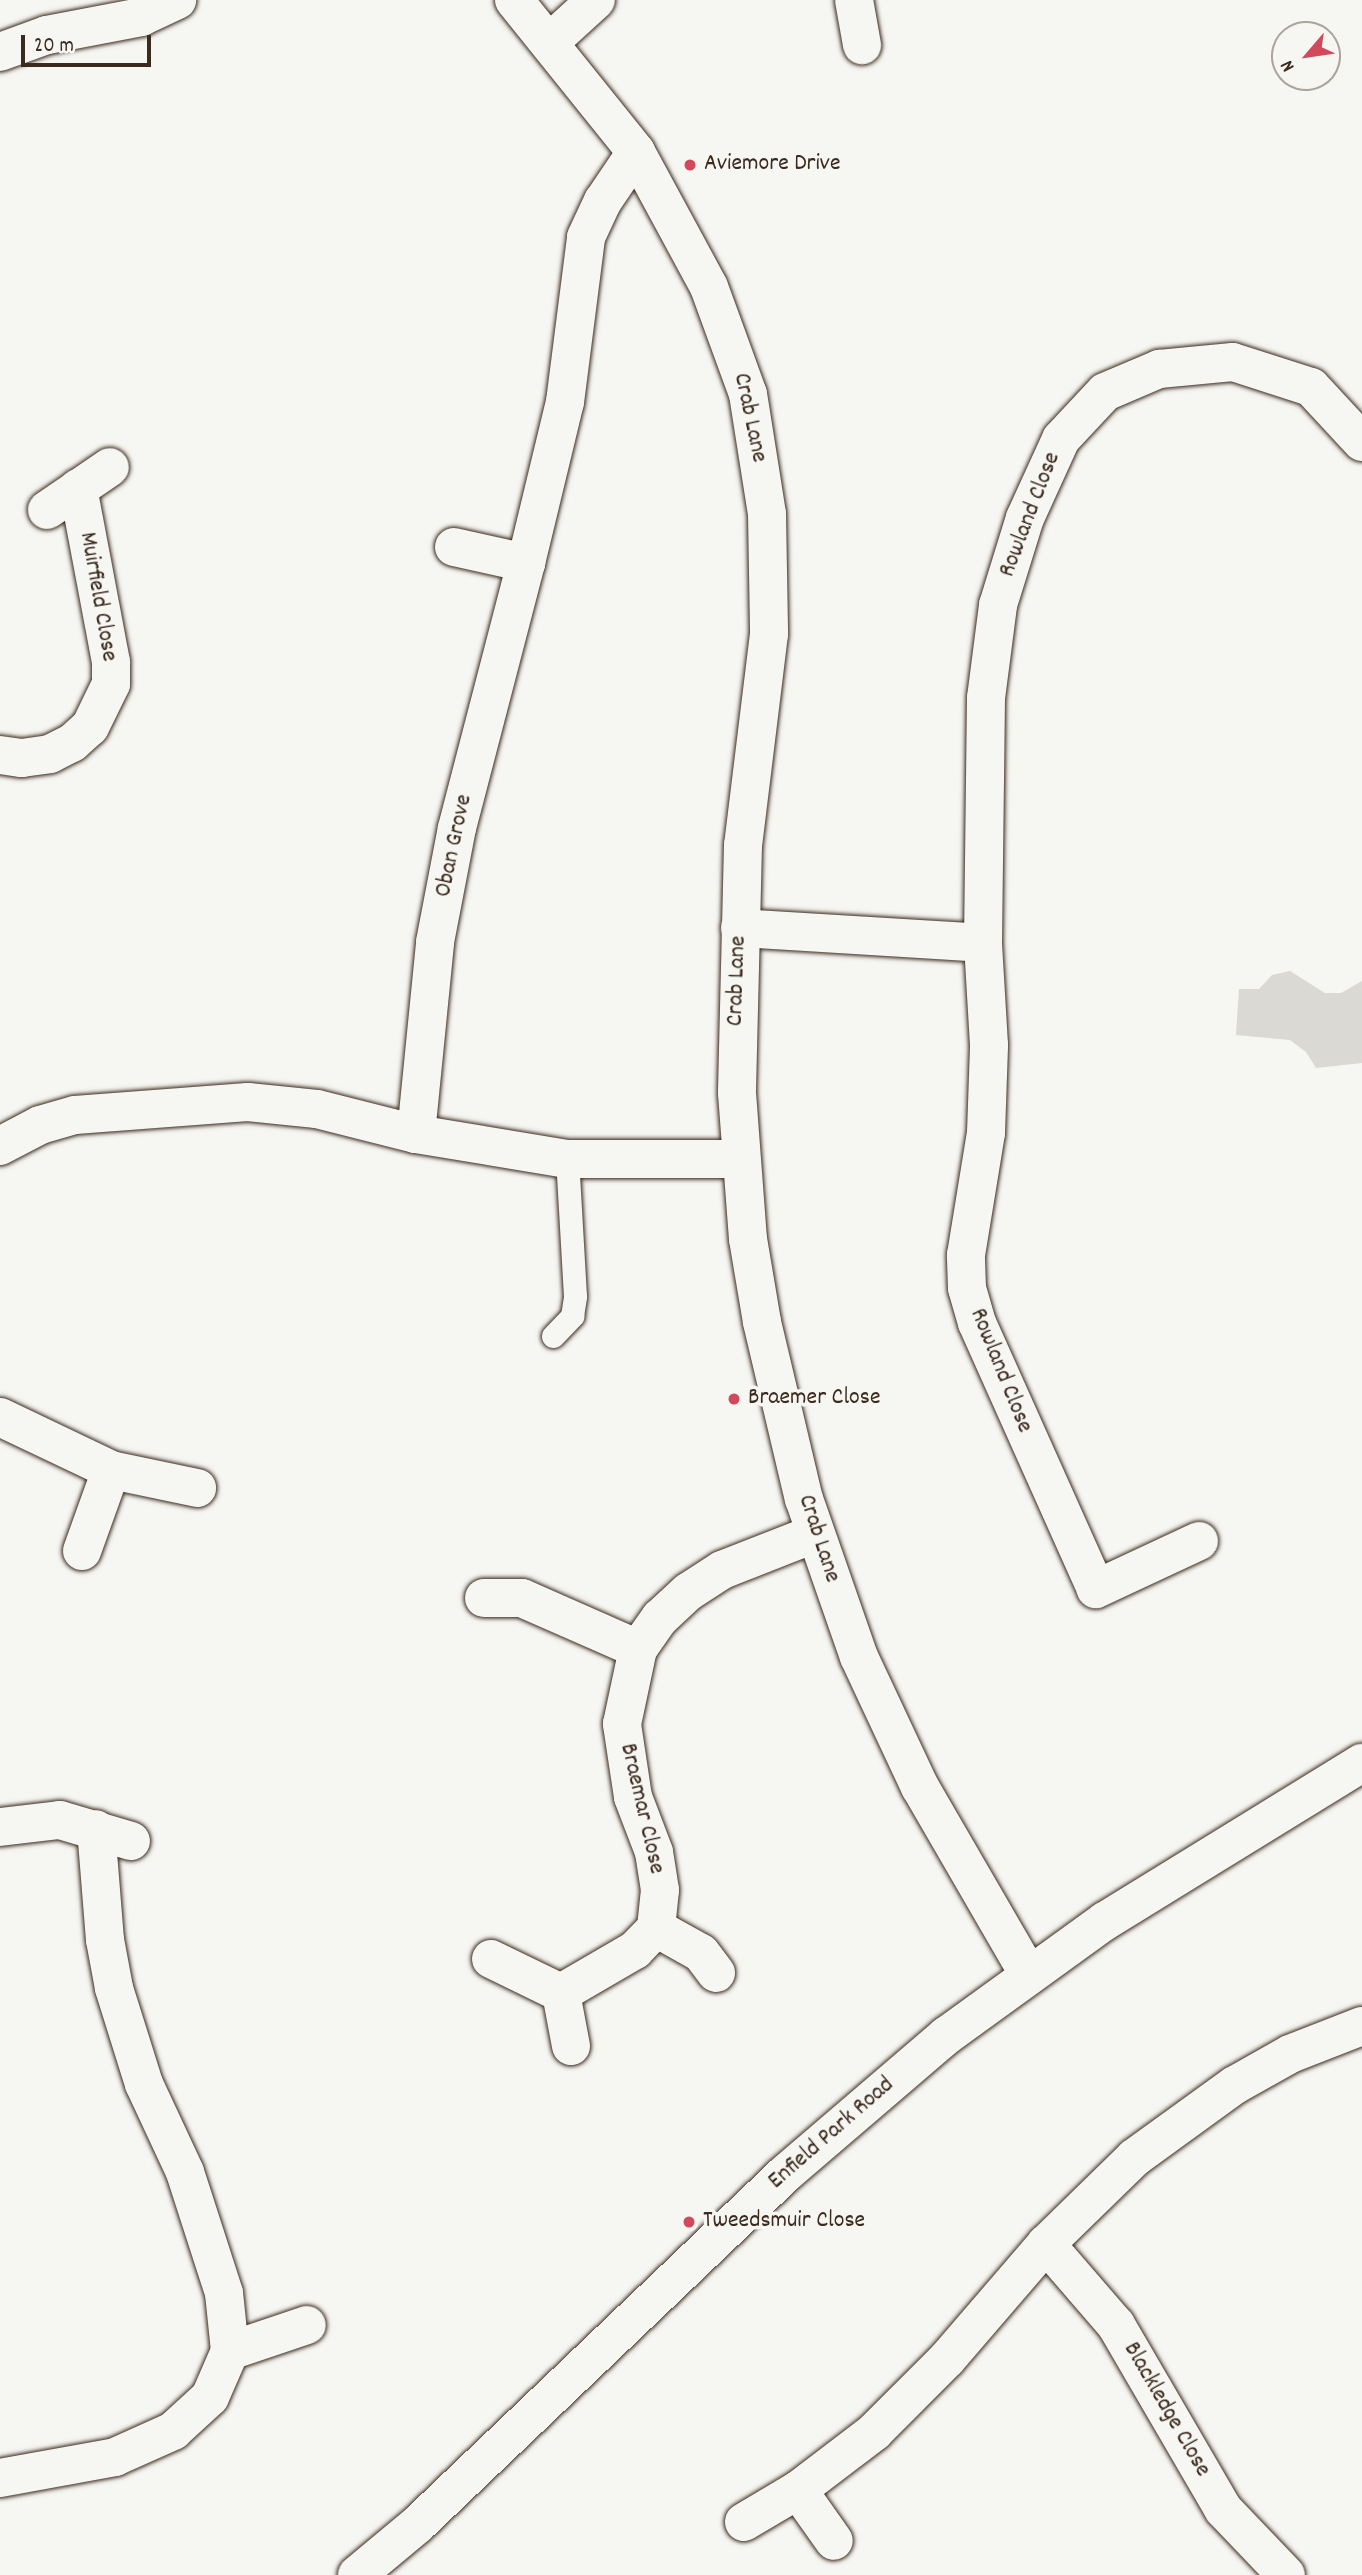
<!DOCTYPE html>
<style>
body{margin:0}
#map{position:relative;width:1362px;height:2575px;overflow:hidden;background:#f6f6f2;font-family:Dekko,sans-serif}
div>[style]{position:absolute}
.green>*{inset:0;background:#dad9d3}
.roads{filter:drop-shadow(0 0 2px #3b2a1e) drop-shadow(0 0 2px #3b2a1e)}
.lane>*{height:23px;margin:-11.5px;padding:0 11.5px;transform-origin:11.5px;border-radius:11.5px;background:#f6f6f2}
.street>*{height:38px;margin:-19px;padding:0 19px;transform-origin:19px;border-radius:19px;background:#f6f6f2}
.secondary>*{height:38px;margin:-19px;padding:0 19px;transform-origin:19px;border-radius:19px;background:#f6f6f2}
.dots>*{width:19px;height:19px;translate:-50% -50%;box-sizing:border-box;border:4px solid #f6f6f2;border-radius:50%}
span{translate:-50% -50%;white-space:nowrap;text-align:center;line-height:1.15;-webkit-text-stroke:7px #f6f6f2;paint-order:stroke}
.poi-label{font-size:24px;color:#3b2a1e}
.left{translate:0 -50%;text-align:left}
.street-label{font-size:24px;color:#3b2a1e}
.north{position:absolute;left:1271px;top:21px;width:70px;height:70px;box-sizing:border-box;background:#f6f6f2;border:2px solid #aba49d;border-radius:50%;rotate:241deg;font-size:19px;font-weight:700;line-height:28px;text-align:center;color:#3b2a1e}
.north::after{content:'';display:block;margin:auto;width:24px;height:32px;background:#d1495b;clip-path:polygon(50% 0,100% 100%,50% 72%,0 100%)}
.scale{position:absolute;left:21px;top:35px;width:130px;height:32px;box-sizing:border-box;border:4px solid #3b2a1e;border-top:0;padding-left:9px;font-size:21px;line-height:24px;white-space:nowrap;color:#3b2a1e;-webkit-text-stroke:5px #f6f6f2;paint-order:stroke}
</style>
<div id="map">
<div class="green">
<div style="clip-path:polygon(1290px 971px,1325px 993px,1341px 993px,1362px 981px,1362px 1063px,1316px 1068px,1306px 1052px,1290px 1040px,1236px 1035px,1239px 989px,1259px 989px,1272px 975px)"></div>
</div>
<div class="roads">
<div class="lane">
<div style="left:553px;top:1336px;width:28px;rotate:-46deg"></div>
<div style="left:572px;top:1316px;width:20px;rotate:-81deg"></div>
<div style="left:575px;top:1296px;width:137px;rotate:-93.3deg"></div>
</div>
<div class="street">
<div style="left:854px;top:0;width:46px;rotate:79.9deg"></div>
<div style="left:550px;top:42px;width:62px;rotate:-42.4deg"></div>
<div style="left:0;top:52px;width:50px;rotate:-19.9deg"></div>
<div style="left:47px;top:35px;width:96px;rotate:-10.8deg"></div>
<div style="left:141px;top:17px;width:40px;rotate:-25deg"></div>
<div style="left:47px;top:510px;width:76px;rotate:-34.3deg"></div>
<div style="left:454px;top:547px;width:74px;rotate:12.5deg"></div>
<div style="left:526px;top:563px;width:166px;rotate:-76.4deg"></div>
<div style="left:565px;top:402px;width:166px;rotate:-82.7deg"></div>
<div style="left:586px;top:237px;width:40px;rotate:-65deg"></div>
<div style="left:603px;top:201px;width:59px;rotate:-56deg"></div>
<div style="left:0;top:755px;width:22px;rotate:8deg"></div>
<div style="left:22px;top:758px;width:28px;rotate:-8deg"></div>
<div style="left:50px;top:754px;width:25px;rotate:-27deg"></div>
<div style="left:72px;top:743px;width:24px;rotate:-42deg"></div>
<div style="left:90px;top:727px;width:48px;rotate:-64deg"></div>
<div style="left:111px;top:684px;width:22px;rotate:-90deg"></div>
<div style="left:111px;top:662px;width:177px;rotate:-100.7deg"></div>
<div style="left:740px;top:928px;width:243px;rotate:3.5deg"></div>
<div style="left:416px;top:1134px;width:193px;rotate:-84.3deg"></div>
<div style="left:435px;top:942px;width:116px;rotate:-79.1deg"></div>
<div style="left:457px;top:828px;width:274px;rotate:-75.4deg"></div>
<div style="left:0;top:1146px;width:45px;rotate:-27.7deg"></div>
<div style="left:40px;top:1125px;width:36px;rotate:-16deg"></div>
<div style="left:75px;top:1115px;width:173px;rotate:-4.3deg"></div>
<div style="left:248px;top:1102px;width:69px;rotate:5.8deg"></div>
<div style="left:317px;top:1109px;width:102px;rotate:14.2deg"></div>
<div style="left:416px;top:1134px;width:153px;rotate:9.4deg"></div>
<div style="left:567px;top:1159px;width:174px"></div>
<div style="left:0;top:1417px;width:123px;rotate:25.5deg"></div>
<div style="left:1199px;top:1541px;width:114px;rotate:155deg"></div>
<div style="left:1096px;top:1589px;width:291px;rotate:-114.1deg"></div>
<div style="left:977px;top:1323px;width:36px;rotate:-106deg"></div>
<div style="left:967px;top:1288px;width:33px;rotate:-92deg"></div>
<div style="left:966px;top:1255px;width:124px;rotate:-80.7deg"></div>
<div style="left:986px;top:1133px;width:88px;rotate:-88deg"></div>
<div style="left:989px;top:1045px;width:102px;rotate:-93.4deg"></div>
<div style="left:983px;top:943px;width:245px;rotate:-89.3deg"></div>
<div style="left:986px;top:698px;width:94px;rotate:-82.6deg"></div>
<div style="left:998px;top:605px;width:91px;rotate:-72.8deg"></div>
<div style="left:1025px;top:518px;width:87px;rotate:-65.5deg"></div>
<div style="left:1061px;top:439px;width:64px;rotate:-46.9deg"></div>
<div style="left:1105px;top:392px;width:59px;rotate:-23.1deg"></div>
<div style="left:1159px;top:369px;width:74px;rotate:-5.4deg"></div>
<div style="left:1233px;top:362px;width:82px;rotate:17.8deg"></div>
<div style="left:1311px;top:387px;width:75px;rotate:47.2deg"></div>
<div style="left:82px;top:1551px;width:86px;rotate:-70.3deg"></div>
<div style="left:111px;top:1470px;width:88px;rotate:11.8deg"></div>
<div style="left:484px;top:1598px;width:38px"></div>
<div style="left:522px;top:1598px;width:127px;rotate:23.7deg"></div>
<div style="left:0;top:1827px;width:60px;rotate:-6.7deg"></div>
<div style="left:60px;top:1820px;width:74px;rotate:16.5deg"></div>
<div style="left:656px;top:1928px;width:51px;rotate:29.1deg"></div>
<div style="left:701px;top:1953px;width:25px;rotate:53deg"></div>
<div style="left:491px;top:1959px;width:78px;rotate:25.9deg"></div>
<div style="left:561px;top:1993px;width:54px;rotate:79.3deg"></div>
<div style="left:561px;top:1993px;width:86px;rotate:-30.2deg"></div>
<div style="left:635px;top:1950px;width:30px;rotate:-46deg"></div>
<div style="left:656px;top:1928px;width:38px;rotate:-84deg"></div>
<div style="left:660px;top:1890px;width:38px;rotate:-99deg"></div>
<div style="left:654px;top:1852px;width:59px;rotate:-110.9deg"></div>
<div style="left:633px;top:1797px;width:74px;rotate:-98.6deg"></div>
<div style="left:622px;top:1724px;width:77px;rotate:-78deg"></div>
<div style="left:638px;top:1649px;width:38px;rotate:-55deg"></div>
<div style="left:660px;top:1618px;width:38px;rotate:-43deg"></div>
<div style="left:688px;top:1592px;width:40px;rotate:-32.9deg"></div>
<div style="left:722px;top:1570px;width:99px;rotate:-21.4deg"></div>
<div style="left:1046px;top:2244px;width:107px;rotate:49.2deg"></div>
<div style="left:1116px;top:2325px;width:213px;rotate:59.8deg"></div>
<div style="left:1223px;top:2509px;width:91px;rotate:46.3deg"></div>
<div style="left:230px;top:2351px;width:81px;rotate:-18.7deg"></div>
<div style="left:0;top:2478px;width:117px;rotate:-10.3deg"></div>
<div style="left:115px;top:2457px;width:64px;rotate:-24.1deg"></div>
<div style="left:173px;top:2431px;width:50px;rotate:-42.6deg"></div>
<div style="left:210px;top:2397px;width:50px;rotate:-66.5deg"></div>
<div style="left:230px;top:2351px;width:58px;rotate:-95.9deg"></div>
<div style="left:224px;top:2293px;width:127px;rotate:-107.9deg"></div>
<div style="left:185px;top:2172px;width:97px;rotate:-115deg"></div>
<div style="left:144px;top:2084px;width:101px;rotate:-107.4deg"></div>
<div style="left:114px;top:1988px;width:49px;rotate:-100.6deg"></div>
<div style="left:105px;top:1940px;width:111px;rotate:-94.6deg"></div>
<div style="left:798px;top:2490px;width:96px;rotate:-37.3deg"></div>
<div style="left:874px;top:2432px;width:103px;rotate:-45deg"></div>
<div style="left:947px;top:2359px;width:152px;rotate:-49.3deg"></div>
<div style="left:1046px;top:2244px;width:123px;rotate:-44.3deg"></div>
<div style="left:1134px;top:2158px;width:125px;rotate:-35.9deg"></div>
<div style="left:1235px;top:2085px;width:63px;rotate:-29.4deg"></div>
<div style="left:1290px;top:2054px;width:77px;rotate:-21.3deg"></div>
<div style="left:744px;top:2522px;width:63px;rotate:-30.7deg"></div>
<div style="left:798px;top:2490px;width:62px;rotate:54.8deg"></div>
</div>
<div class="secondary">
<div style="left:514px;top:0;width:195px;rotate:51.2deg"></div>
<div style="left:636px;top:152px;width:153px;rotate:61.6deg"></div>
<div style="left:709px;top:287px;width:114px;rotate:70deg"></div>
<div style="left:748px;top:394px;width:121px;rotate:81deg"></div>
<div style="left:767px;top:514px;width:120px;rotate:89deg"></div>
<div style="left:769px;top:634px;width:213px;rotate:97deg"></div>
<div style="left:743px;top:845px;width:248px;rotate:91.4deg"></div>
<div style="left:737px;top:1093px;width:146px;rotate:85.7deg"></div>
<div style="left:748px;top:1239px;width:84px;rotate:80.4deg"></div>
<div style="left:762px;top:1322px;width:182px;rotate:76.7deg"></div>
<div style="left:804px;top:1499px;width:167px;rotate:70.8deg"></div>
<div style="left:859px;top:1657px;width:144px;rotate:64.9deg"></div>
<div style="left:920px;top:1787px;width:217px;rotate:59.9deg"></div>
<div style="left:357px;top:2575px;width:78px;rotate:-39.8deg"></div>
<div style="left:417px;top:2525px;width:510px;rotate:-43.65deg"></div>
<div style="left:786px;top:2173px;width:211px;rotate:-40.6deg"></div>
<div style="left:946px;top:2036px;width:196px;rotate:-35.9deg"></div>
<div style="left:1105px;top:1921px;width:302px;rotate:-31.6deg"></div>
</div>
</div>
<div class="dots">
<div style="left:690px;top:165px;background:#d1495b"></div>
<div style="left:734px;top:1399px;background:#d1495b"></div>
<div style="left:689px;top:2222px;background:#d1495b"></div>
</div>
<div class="poi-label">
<span class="left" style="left:704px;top:165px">Aviemore Drive</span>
<span class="left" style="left:748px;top:1399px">Braemer Close</span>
<span class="left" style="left:703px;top:2222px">Tweedsmuir Close</span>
</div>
<div class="street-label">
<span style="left:749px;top:418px;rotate:78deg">Crab Lane</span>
<span style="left:1031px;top:515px;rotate:-69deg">Rowland Close</span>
<span style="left:97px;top:597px;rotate:80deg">Muirfield Close</span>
<span style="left:455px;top:846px;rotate:-78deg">Oban Grove</span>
<span style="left:738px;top:981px;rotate:-88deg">Crab Lane</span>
<span style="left:1000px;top:1371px;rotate:68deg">Rowland Close</span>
<span style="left:818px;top:1539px;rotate:72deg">Crab Lane</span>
<span style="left:641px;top:1809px;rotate:77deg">Braemar Close</span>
<span style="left:832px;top:2134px;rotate:-41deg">Enfield Park Road</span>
<span style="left:1166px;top:2410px;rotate:60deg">Blackledge Close</span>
</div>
<div class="north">N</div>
<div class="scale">20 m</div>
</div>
